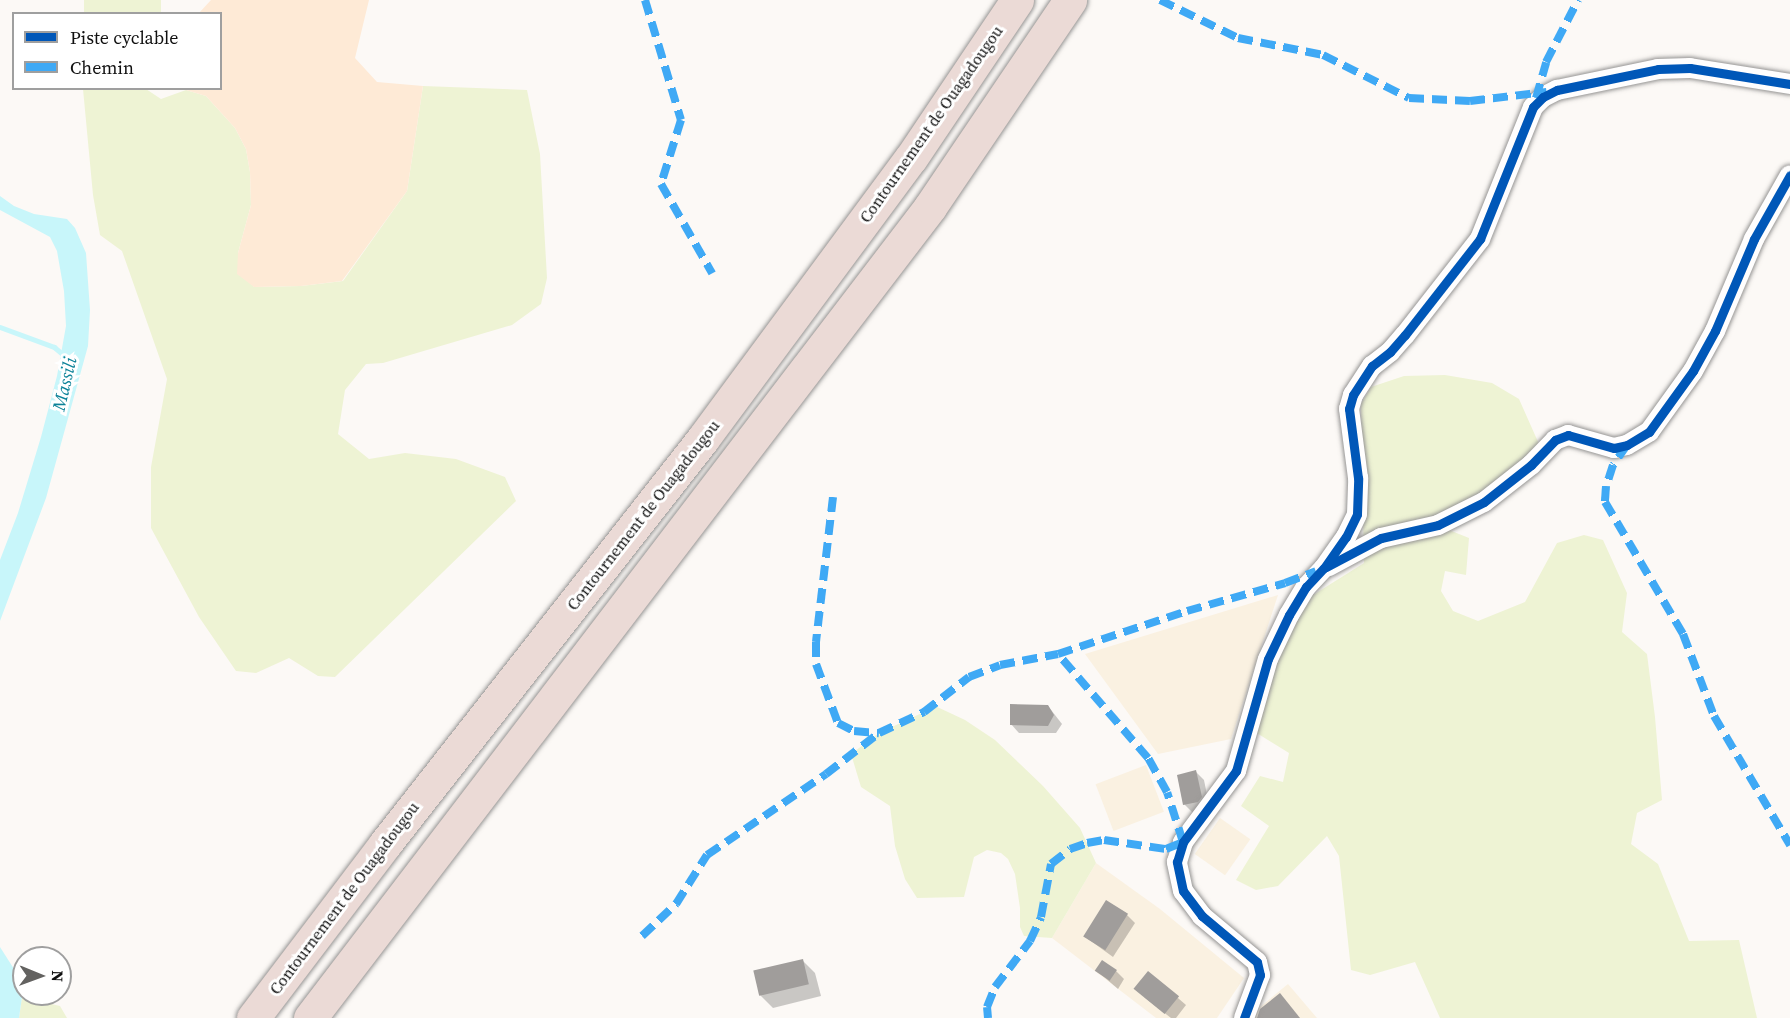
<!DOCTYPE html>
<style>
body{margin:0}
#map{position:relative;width:1790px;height:1018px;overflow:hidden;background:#fcf9f6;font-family:"Source Serif 4",serif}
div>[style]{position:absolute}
.farmland>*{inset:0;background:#faf1e1;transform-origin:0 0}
.green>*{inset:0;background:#eef3d4;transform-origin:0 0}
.sand>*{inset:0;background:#feead6}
.water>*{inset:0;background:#c8f6fa}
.shadow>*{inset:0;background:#0003}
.stream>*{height:5px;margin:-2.5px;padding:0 2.5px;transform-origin:2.5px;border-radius:2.5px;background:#c8f6fa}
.building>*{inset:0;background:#a09d9b;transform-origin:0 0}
.roads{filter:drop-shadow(0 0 2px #969594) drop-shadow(0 0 2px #969594)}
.street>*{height:20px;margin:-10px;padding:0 10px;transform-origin:10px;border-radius:10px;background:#fffefe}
.highway>*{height:33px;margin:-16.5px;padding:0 16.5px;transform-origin:16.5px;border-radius:16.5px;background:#ebdad6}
.quiet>*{height:8px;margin-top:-4px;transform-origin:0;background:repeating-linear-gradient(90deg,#3fa9f5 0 15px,transparent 0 23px)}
.cycleway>*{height:9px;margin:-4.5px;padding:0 4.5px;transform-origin:4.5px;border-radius:4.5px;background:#0057b8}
span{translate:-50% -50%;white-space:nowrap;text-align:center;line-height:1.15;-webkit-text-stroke:6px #fff;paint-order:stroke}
.street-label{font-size:16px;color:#101010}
.water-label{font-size:18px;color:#0c8298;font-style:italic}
.legend{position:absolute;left:12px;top:12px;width:210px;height:78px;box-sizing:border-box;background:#fff;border:2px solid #9f9f9f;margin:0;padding:8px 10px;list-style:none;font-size:18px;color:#101010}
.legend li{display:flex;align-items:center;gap:12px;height:30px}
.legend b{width:30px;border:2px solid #9f9f9f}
.north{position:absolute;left:12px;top:946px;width:60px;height:60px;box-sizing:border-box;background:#fff;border:2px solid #9f9f9f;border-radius:50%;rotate:91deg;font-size:16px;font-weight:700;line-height:24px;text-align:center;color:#101010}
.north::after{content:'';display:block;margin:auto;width:21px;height:27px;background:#636260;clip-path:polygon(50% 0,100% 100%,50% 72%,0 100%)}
</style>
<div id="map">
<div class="farmland">
<div style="clip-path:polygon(1278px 595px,1231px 739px,1158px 754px,1085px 654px)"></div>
<div style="left:1146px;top:765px;width:50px;height:54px;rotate:69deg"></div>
<div style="left:1220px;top:818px;width:37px;height:44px;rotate:35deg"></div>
<div style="clip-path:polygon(1096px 863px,1160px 909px,1244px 978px,1217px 1018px,1156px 1018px,1052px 938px)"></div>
<div style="clip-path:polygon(1288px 984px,1317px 1018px,1249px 1018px,1248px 1017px)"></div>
</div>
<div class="green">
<div style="left:84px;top:0;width:77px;height:13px"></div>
<div style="clip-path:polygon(423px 86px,527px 90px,540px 154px,547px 278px,541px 304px,512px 325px,383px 363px,366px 364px,345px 390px,338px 434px,369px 459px,405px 453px,456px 459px,505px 477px,516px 501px,335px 677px,318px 676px,289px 658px,256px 673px,236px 671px,199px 617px,151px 528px,151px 467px,167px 379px,122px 251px,100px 235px,93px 195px,83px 89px,146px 89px,161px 99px,186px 90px,206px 96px,235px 128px,246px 149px,250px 172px,251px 205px,238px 253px,254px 287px,301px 286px,343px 281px,407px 191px)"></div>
<div style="clip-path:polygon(1445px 375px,1492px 383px,1519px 399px,1543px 453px,1439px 526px,1469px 538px,1466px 575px,1445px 571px,1441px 591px,1453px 611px,1478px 621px,1525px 602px,1557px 543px,1584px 535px,1603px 540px,1627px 593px,1622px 632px,1647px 654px,1655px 717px,1662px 800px,1637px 813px,1631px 844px,1658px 864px,1689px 941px,1739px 940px,1757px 1018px,1440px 1018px,1415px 962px,1370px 975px,1351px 970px,1339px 856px,1327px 836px,1278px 886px,1256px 890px,1236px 880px,1269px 826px,1241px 806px,1260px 776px,1283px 782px,1289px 753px,1247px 727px,1294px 607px,1364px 563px,1361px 404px,1371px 387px,1404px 376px)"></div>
<div style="clip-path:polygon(933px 705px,965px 720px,995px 740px,1043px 786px,1080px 828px,1096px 863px,1052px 938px,1024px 936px,1020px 927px,1020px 908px,1015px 874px,1008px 859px,1001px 853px,987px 850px,974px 857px,964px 897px,917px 898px,905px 879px,895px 846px,890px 806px,861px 787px,851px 754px,879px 733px,924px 712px)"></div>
<div style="clip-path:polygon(22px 997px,60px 1006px,67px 1018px,19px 1018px)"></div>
</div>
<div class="sand">
<div style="clip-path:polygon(211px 0,369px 0,355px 58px,377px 82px,423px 86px,407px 191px,342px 281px,301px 286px,254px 287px,237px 274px,238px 253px,251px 205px,250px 172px,246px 149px,235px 128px,206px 96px,186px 90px,220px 88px,220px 14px,199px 13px)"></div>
</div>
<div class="water">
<div style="clip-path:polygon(0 196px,14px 206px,34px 214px,67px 219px,75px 228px,86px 253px,90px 310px,88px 346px,46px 498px,0 621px,0 560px,18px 513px,41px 437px,57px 376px,66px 326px,64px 291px,57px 251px,50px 237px,0 210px)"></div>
<div style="clip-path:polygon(0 947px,14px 969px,22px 997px,19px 1018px,0 1018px)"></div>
</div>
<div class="shadow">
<div style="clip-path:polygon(1048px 706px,1062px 724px,1056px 733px,1019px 733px,1011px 724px)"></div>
<div style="clip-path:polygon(1196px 772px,1204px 780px,1209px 805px,1206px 810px,1193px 813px,1184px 804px)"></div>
<div style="clip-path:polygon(1127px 915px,1135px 923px,1113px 957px,1084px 936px)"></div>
<div style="clip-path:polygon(802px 960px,815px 973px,821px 996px,773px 1008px,760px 995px)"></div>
<div style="clip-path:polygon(1097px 971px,1116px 971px,1124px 979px,1118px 989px)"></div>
<div style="clip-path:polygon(1149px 973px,1186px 1005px,1176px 1018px,1171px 1018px,1144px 997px)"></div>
</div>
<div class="stream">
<div style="left:0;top:327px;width:58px;rotate:20.3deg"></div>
<div style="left:54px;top:347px;width:16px;rotate:40deg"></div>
</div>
<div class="building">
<div style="clip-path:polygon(1010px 704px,1048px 705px,1054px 715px,1048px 726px,1010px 725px)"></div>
<div style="clip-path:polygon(1196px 770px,1202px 797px,1198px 802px,1183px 805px,1177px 775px)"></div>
<div style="left:1106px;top:900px;width:26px;height:43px;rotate:32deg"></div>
<div style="left:803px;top:959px;width:26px;height:51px;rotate:77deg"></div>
<div style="left:1102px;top:960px;width:18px;height:13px;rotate:34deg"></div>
<div style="left:1148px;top:971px;width:40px;height:23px;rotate:39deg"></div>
<div style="clip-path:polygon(1280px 993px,1300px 1018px,1257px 1018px,1260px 1009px)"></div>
</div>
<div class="roads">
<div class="street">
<div style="left:1329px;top:566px;width:59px;rotate:-28.3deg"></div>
<div style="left:1381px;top:538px;width:58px;rotate:-12.8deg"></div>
<div style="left:1438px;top:525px;width:51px;rotate:-26.6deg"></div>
<div style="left:1484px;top:502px;width:60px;rotate:-38.2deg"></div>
<div style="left:1531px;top:465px;width:35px;rotate:-46deg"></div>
<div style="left:1555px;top:440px;width:14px;rotate:-21deg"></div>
<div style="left:1568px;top:435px;width:48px;rotate:15.8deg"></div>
<div style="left:1614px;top:448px;width:13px;rotate:-13deg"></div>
<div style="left:1627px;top:445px;width:26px;rotate:-31deg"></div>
<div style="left:1649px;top:432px;width:75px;rotate:-54.2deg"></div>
<div style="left:1693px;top:371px;width:46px;rotate:-61.2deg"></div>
<div style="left:1715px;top:331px;width:100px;rotate:-67deg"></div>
<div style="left:1754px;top:239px;width:73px;rotate:-60.6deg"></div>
<div style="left:1244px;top:1018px;width:46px;rotate:-69.6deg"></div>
<div style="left:1260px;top:975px;width:13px;rotate:-103deg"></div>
<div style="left:1257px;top:962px;width:72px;rotate:-140.1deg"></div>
<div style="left:1202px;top:916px;width:31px;rotate:-127deg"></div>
<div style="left:1183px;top:891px;width:30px;rotate:-102deg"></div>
<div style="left:1177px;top:862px;width:21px;rotate:-73deg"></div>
<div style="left:1183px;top:842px;width:89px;rotate:-53.3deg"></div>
<div style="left:1236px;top:771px;width:116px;rotate:-74.1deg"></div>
<div style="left:1268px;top:659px;width:49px;rotate:-64.5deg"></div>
<div style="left:1289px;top:615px;width:33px;rotate:-59deg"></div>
<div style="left:1306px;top:587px;width:26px;rotate:-47deg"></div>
<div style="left:1324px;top:568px;width:38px;rotate:-55deg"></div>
<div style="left:1346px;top:537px;width:25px;rotate:-64deg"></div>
<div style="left:1357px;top:514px;width:36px;rotate:-88deg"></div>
<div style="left:1358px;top:478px;width:70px;rotate:-97.4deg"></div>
<div style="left:1349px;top:409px;width:15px;rotate:-74deg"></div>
<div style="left:1353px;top:395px;width:35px;rotate:-57deg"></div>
<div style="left:1372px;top:366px;width:23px;rotate:-38deg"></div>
<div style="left:1390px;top:352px;width:23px;rotate:-49deg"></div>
<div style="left:1405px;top:335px;width:122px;rotate:-52deg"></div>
<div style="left:1480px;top:239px;width:142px;rotate:-68.1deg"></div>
<div style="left:1533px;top:107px;width:14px;rotate:-45deg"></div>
<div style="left:1543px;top:97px;width:16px;rotate:-27deg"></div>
<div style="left:1557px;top:90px;width:103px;rotate:-11.7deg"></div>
<div style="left:1658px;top:69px;width:32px;rotate:-2deg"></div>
<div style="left:1690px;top:68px;width:101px;rotate:9.1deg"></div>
</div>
<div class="highway">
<div style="left:253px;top:1018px;width:218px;rotate:-52.8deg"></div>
<div style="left:385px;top:844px;width:514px;rotate:-51.88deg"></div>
<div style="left:702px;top:440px;width:351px;rotate:-53.5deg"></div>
<div style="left:911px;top:158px;width:190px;rotate:-56.1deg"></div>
<div style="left:310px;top:1018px;width:1021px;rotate:-52.6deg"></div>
<div style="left:930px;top:207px;width:250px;rotate:-55.9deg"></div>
</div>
</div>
<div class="quiet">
<div style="left:645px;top:0;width:125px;rotate:73.3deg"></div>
<div style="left:681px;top:120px;width:67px;rotate:107.4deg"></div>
<div style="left:661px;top:184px;width:103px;rotate:60.2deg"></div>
<div style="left:1160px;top:0;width:87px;rotate:26deg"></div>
<div style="left:1238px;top:38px;width:87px;rotate:11.3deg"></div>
<div style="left:1323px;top:55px;width:96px;rotate:26.6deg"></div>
<div style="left:1409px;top:98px;width:61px;rotate:2.8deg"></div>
<div style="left:1470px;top:101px;width:77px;rotate:-6.8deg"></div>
<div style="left:1536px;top:98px;width:37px;rotate:-74deg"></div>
<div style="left:1546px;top:62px;width:70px;rotate:-62.7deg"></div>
<div style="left:1627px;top:445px;width:24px;rotate:125deg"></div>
<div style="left:1613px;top:465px;width:22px;rotate:108deg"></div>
<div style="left:1606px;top:486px;width:16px;rotate:94deg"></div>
<div style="left:1605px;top:502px;width:153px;rotate:59.4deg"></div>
<div style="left:1683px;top:634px;width:88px;rotate:69.3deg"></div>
<div style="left:1714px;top:716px;width:150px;rotate:59.5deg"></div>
<div style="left:833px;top:497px;width:146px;rotate:96.7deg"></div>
<div style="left:816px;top:642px;width:22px;rotate:90deg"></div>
<div style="left:816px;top:664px;width:63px;rotate:69.6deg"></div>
<div style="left:838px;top:723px;width:18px;rotate:27deg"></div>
<div style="left:854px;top:731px;width:25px;rotate:5deg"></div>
<div style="left:879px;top:733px;width:50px;rotate:-25deg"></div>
<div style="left:924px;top:712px;width:57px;rotate:-37.9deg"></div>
<div style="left:969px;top:677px;width:33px;rotate:-21deg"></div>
<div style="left:1000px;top:665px;width:59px;rotate:-10.7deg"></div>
<div style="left:1058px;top:654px;width:136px;rotate:-18.4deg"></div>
<div style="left:1187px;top:611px;width:102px;rotate:-15.9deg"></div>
<div style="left:1285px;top:583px;width:33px;rotate:-21deg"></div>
<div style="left:642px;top:936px;width:47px;rotate:-43.3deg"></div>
<div style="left:676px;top:904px;width:58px;rotate:-57.7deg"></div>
<div style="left:707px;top:855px;width:144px;rotate:-34.2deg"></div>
<div style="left:826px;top:774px;width:67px;rotate:-37.7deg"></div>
<div style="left:988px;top:1018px;width:11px;rotate:-95deg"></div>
<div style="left:987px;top:1007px;width:22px;rotate:-68deg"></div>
<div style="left:995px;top:987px;width:58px;rotate:-52.7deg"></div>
<div style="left:1030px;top:941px;width:26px;rotate:-65deg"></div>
<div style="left:1041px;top:917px;width:54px;rotate:-79.3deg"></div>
<div style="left:1051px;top:864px;width:24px;rotate:-38deg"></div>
<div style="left:1070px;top:849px;width:18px;rotate:-19deg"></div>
<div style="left:1087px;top:843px;width:17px;rotate:-10deg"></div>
<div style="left:1104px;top:840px;width:63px;rotate:8.3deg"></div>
<div style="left:1166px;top:849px;width:18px;rotate:-22deg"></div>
<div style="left:1183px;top:842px;width:52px;rotate:-107.7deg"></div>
<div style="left:1167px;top:792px;width:39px;rotate:-119deg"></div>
<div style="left:1148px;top:758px;width:138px;rotate:-130.9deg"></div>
</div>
<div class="cycleway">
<div style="left:1326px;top:567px;width:62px;rotate:-27.8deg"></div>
<div style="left:1381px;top:538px;width:58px;rotate:-12.8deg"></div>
<div style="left:1438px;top:525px;width:51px;rotate:-26.6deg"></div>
<div style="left:1484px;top:502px;width:60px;rotate:-38.2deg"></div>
<div style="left:1531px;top:465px;width:35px;rotate:-46deg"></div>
<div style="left:1555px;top:440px;width:14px;rotate:-21deg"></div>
<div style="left:1568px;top:435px;width:48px;rotate:15.8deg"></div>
<div style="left:1614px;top:448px;width:13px;rotate:-13deg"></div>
<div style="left:1627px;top:445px;width:26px;rotate:-31deg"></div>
<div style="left:1649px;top:432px;width:75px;rotate:-54.2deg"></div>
<div style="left:1693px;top:371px;width:46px;rotate:-61.2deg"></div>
<div style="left:1715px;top:331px;width:100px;rotate:-67deg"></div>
<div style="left:1754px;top:239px;width:73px;rotate:-60.6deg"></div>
<div style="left:1244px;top:1018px;width:46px;rotate:-69.6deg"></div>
<div style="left:1260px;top:975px;width:13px;rotate:-103deg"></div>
<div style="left:1257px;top:962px;width:72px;rotate:-140.1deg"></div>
<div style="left:1202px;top:916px;width:31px;rotate:-127deg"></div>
<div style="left:1183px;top:891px;width:30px;rotate:-102deg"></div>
<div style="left:1177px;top:862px;width:21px;rotate:-73deg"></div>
<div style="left:1183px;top:842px;width:89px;rotate:-53.3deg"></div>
<div style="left:1236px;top:771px;width:116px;rotate:-74.1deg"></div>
<div style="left:1268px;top:659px;width:49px;rotate:-64.5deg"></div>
<div style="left:1289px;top:615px;width:33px;rotate:-59deg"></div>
<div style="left:1306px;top:587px;width:26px;rotate:-47deg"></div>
<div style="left:1324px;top:568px;width:38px;rotate:-55deg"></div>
<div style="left:1346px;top:537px;width:25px;rotate:-64deg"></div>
<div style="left:1357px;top:514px;width:36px;rotate:-88deg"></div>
<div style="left:1358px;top:478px;width:70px;rotate:-97.4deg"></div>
<div style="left:1349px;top:409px;width:15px;rotate:-74deg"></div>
<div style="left:1353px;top:395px;width:35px;rotate:-57deg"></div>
<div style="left:1372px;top:366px;width:23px;rotate:-38deg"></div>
<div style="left:1390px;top:352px;width:23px;rotate:-49deg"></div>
<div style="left:1405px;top:335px;width:122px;rotate:-52deg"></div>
<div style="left:1480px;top:239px;width:142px;rotate:-68.1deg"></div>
<div style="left:1533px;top:107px;width:14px;rotate:-45deg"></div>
<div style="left:1543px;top:97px;width:16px;rotate:-27deg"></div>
<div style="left:1557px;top:90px;width:103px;rotate:-11.7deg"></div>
<div style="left:1658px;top:69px;width:32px;rotate:-2deg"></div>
<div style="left:1690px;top:68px;width:101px;rotate:9.1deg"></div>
</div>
<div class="street-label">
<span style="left:931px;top:124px;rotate:-55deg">Contournement de Ouagadougou</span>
<span style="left:643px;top:515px;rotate:-52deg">Contournement de Ouagadougou</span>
<span style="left:344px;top:898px;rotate:-53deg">Contournement de Ouagadougou</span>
</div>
<div class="water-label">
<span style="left:65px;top:384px;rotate:-77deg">Massili</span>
</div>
<ul class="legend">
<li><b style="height:8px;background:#0057b8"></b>Piste cyclable</li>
<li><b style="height:8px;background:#3fa9f5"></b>Chemin</li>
</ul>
<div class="north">N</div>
</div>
